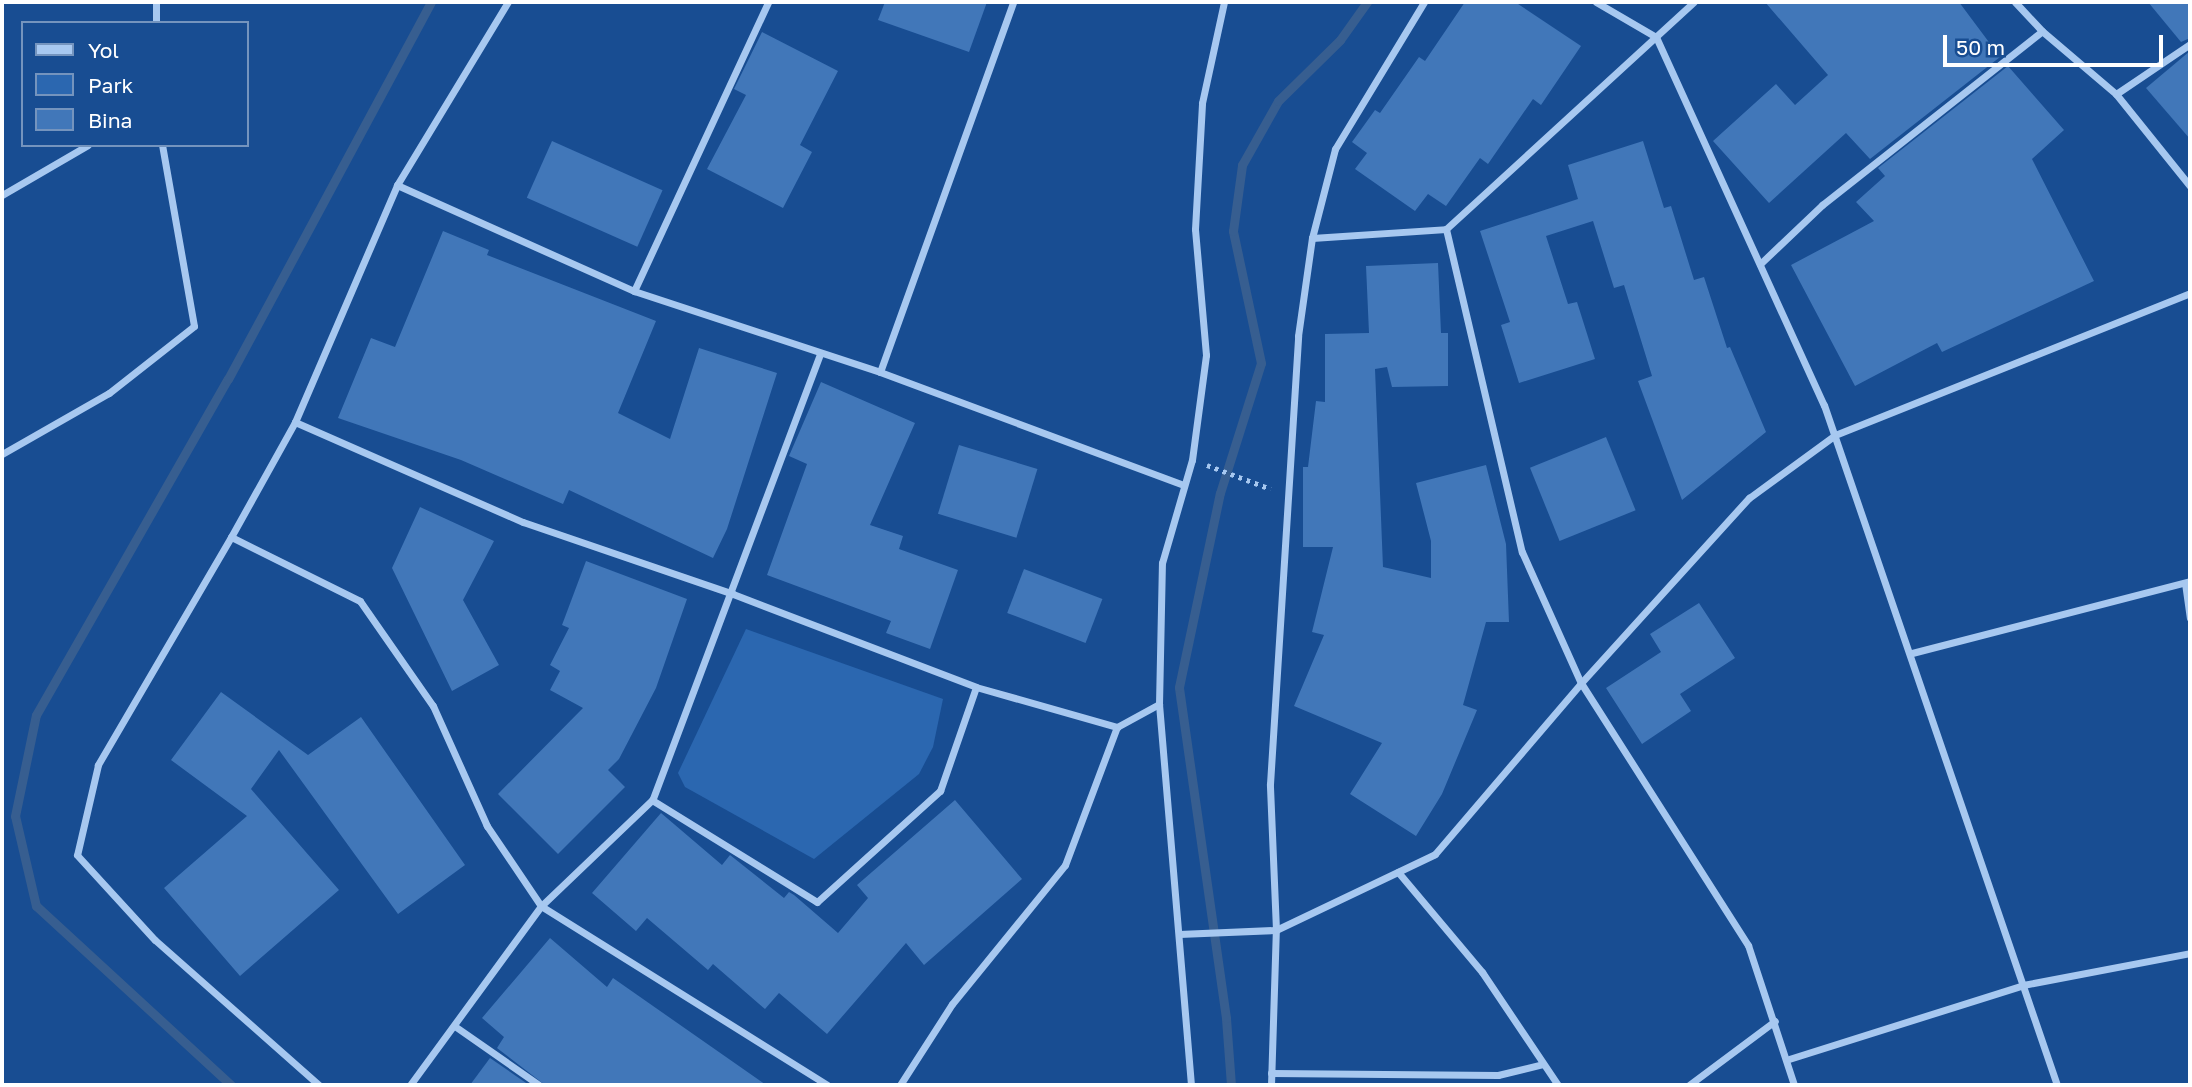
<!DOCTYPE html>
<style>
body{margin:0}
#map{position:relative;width:2192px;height:1087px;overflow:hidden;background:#184d92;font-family:"Golos Text",sans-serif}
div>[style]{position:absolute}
.green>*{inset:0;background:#2b67b0}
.stream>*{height:9px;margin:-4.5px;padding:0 4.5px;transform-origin:4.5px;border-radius:4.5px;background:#375e90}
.building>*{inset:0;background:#4177b9;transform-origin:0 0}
.path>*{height:4.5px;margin-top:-2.25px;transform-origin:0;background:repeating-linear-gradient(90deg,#a7c8f0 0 3.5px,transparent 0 8.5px)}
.minor>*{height:7px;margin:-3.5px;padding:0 3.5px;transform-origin:3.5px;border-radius:3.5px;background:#a7c8f0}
span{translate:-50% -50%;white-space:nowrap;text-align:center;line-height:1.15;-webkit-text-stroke:5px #184d92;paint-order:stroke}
.frame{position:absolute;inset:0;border:4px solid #fff;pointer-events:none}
.legend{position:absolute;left:21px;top:21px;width:228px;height:126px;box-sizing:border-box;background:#184d92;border:2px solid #7494be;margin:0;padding:9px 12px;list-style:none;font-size:21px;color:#fff}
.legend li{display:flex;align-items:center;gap:14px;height:35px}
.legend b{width:35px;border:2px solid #7494be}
.scale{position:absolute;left:1943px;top:35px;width:220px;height:32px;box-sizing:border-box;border:4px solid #fff;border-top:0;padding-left:9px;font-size:21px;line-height:24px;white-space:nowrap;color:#fff;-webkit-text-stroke:5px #184d92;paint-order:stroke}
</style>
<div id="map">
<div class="green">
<div style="clip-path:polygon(746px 629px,943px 699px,933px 747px,919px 774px,814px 859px,685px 787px,678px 773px)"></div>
</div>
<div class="stream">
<div style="left:231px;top:1085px;width:265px;rotate:-137.4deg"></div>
<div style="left:36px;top:906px;width:92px;rotate:-103.1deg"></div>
<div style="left:15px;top:816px;width:103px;rotate:-78.3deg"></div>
<div style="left:36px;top:715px;width:387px;rotate:-60.3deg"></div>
<div style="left:228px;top:379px;width:428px;rotate:-61.7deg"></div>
<div style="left:1231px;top:1085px;width:67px;rotate:-94.3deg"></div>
<div style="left:1226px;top:1018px;width:334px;rotate:-98.1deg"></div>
<div style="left:1179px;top:687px;width:198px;rotate:-78.1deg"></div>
<div style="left:1220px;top:493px;width:136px;rotate:-72.5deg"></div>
<div style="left:1261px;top:363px;width:135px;rotate:-102deg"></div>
<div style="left:1233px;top:231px;width:67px;rotate:-82.2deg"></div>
<div style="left:1242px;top:165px;width:73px;rotate:-60.6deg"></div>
<div style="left:1278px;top:101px;width:87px;rotate:-44.5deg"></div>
<div style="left:1340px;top:40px;width:47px;rotate:-54.6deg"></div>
</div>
<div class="building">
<div style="clip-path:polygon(885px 2px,987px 2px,969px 52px,878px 20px)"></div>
<div style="clip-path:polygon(1465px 2px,1515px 2px,1581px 46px,1541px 105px,1533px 99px,1488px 164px,1480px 158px,1446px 206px,1428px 194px,1415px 211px,1355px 169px,1367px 153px,1352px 142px,1375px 110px,1380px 113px,1419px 57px,1425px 61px)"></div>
<div style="clip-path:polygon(1765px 2px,1959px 2px,2000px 57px,1870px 159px,1846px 133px,1769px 203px,1713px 141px,1776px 84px,1795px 105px,1828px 75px)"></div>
<div style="clip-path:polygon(2148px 2px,2190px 2px,2190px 38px,2181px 42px)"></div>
<div style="clip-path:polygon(762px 32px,838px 71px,800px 145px,812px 152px,783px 208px,707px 169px,746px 95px,734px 89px)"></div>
<div style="clip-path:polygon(2190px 51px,2190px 139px,2146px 88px)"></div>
<div style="clip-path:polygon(2008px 66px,2064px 130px,2032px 159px,2094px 281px,1942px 352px,1937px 343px,1855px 386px,1791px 265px,1874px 221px,1856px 202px,1885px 176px,1878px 168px)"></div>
<div style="left:552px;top:141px;width:121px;height:62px;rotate:24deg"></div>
<div style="clip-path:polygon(1643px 141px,1664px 208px,1671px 206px,1694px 280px,1704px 277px,1727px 348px,1730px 347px,1766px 432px,1682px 500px,1638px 381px,1652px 376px,1624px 285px,1614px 288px,1593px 221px,1546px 236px,1568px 304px,1577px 302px,1595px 359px,1519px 383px,1501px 325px,1510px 322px,1480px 231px,1578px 199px,1568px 165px)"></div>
<div style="clip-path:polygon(443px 231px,489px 250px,487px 255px,656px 321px,618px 413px,670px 439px,699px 348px,777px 373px,727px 529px,713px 558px,569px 490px,563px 504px,461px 460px,338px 418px,371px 338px,395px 347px)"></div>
<div style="clip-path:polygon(1438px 263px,1441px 333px,1448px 333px,1448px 386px,1392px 387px,1387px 367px,1375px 369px,1383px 567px,1431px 578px,1431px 541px,1416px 483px,1486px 465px,1506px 544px,1509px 622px,1486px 622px,1463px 705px,1477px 710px,1442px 794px,1416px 836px,1350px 794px,1382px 743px,1294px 706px,1324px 635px,1312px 632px,1333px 547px,1303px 547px,1303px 467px,1308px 467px,1316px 401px,1325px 402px,1325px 334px,1369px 333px,1366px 266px)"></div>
<div style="clip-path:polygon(821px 382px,915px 423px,870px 525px,903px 536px,899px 549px,958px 570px,930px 649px,886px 633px,891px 621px,767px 575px,807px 464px,789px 456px)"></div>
<div style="left:1606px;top:437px;width:79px;height:82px;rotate:68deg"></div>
<div style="left:959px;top:445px;width:82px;height:72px;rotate:17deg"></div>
<div style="clip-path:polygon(420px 507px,494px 541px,463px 600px,499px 665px,452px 691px,392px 568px)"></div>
<div style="clip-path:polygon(586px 561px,687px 599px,656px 688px,619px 759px,608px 770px,625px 787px,558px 854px,498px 794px,583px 708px,550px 690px,560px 671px,550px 665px,569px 628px,562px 625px)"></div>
<div style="left:1024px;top:569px;width:84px;height:47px;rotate:21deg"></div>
<div style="clip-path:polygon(1699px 603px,1735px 658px,1680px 694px,1691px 711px,1642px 744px,1606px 688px,1661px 652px,1650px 634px)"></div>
<div style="clip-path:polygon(221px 692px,308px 755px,361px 717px,465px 865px,398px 914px,279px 750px,251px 789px,339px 890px,240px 976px,164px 888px,247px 816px,171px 760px)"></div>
<div style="clip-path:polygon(955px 800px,1022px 879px,924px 965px,906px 943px,827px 1034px,779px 993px,765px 1009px,713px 964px,708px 970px,647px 918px,636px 931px,592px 893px,661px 813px,722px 865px,730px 855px,784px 898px,789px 892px,794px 895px,838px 933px,868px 898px,857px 885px)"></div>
<div style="clip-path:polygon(550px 938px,607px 987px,613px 978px,766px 1085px,545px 1085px,497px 1048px,504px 1037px,482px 1018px)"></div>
<div style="clip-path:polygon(490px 1058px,529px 1085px,470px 1085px)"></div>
</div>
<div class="path">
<div style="left:1207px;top:465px;width:68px;rotate:20.6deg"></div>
</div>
<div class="minor">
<div style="left:1596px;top:2px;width:69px;rotate:30.3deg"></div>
<div style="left:1656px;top:37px;width:405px;rotate:65.5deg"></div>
<div style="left:1824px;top:405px;width:719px;rotate:71.09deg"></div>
<div style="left:2015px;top:2px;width:40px;rotate:47deg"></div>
<div style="left:2042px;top:31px;width:97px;rotate:40.4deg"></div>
<div style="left:2116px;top:94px;width:118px;rotate:51.2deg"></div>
<div style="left:156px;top:23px;width:21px;rotate:-90deg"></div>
<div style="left:2116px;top:94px;width:89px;rotate:-34deg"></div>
<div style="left:397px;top:185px;width:260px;rotate:24.1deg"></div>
<div style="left:634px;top:291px;width:259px;rotate:18.2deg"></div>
<div style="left:880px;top:372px;width:324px;rotate:20.4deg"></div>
<div style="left:2px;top:195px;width:99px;rotate:-30.2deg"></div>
<div style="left:1446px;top:229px;width:332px;rotate:76.8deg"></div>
<div style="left:1522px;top:552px;width:144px;rotate:65.8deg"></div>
<div style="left:1581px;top:683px;width:311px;rotate:57.5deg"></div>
<div style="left:1748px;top:945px;width:147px;rotate:71.8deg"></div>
<div style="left:1312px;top:238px;width:92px;rotate:-75.5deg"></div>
<div style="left:1335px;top:149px;width:172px;rotate:-58.8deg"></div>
<div style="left:1760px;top:264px;width:86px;rotate:-43.6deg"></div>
<div style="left:1822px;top:205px;width:280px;rotate:-38.3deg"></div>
<div style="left:634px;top:291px;width:319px;rotate:-65.1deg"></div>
<div style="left:820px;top:354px;width:477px;rotate:110.6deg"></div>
<div style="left:652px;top:800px;width:153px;rotate:136.3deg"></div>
<div style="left:541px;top:906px;width:338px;rotate:32deg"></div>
<div style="left:880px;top:372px;width:393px;rotate:-70.2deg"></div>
<div style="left:295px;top:422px;width:249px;rotate:23.7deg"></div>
<div style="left:523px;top:522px;width:222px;rotate:18.9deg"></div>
<div style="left:733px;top:594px;width:260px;rotate:20.9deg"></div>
<div style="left:976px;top:687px;width:147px;rotate:15.8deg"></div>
<div style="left:2px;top:454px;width:123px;rotate:-29.7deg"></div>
<div style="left:109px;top:393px;width:108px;rotate:-38.2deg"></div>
<div style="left:194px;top:326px;width:184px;rotate:-100deg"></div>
<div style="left:231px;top:537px;width:264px;rotate:120.3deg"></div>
<div style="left:98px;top:765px;width:92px;rotate:103.1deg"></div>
<div style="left:77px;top:855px;width:115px;rotate:47.5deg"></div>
<div style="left:155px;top:940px;width:219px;rotate:41.5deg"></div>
<div style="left:2185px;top:583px;width:35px;rotate:82deg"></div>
<div style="left:1912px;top:653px;width:287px;rotate:-14.5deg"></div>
<div style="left:652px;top:800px;width:194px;rotate:31.7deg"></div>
<div style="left:817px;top:902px;width:166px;rotate:-42.1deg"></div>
<div style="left:940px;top:791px;width:110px;rotate:-70.9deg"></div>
<div style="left:1398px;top:872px;width:131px;rotate:50deg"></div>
<div style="left:1482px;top:972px;width:136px;rotate:56.1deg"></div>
<div style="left:1179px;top:934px;width:97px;rotate:-2.4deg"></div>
<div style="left:1276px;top:930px;width:176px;rotate:-25.5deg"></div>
<div style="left:1435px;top:854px;width:225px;rotate:-49.5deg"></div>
<div style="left:1581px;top:683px;width:250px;rotate:-47.8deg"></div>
<div style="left:1749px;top:498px;width:107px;rotate:-36.2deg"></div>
<div style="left:1835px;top:435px;width:382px;rotate:-21.8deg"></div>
<div style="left:456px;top:1027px;width:101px;rotate:34.9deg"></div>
<div style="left:1789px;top:1059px;width:245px;rotate:-17.5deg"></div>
<div style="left:2023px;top:985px;width:170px;rotate:-10.8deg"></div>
<div style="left:1271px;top:1073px;width:227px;rotate:0.5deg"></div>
<div style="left:1498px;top:1075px;width:46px;rotate:-13.7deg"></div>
<div style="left:410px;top:1085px;width:222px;rotate:-53.8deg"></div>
<div style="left:541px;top:906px;width:97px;rotate:-124deg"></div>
<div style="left:487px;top:826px;width:132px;rotate:-114.2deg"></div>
<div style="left:433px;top:706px;width:128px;rotate:-124.8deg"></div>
<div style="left:360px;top:601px;width:144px;rotate:-153.6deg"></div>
<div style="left:231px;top:537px;width:132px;rotate:-60.9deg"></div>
<div style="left:295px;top:422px;width:258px;rotate:-66.7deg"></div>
<div style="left:397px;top:185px;width:214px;rotate:-58.8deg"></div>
<div style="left:900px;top:1085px;width:96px;rotate:-57.3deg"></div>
<div style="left:952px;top:1004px;width:179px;rotate:-50.9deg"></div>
<div style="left:1065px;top:865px;width:147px;rotate:-69.4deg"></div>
<div style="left:1117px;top:727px;width:48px;rotate:-28.7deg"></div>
<div style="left:1191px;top:1085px;width:382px;rotate:-94.8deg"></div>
<div style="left:1159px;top:704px;width:141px;rotate:-88.8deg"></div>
<div style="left:1162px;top:563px;width:107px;rotate:-73.8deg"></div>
<div style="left:1192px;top:460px;width:106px;rotate:-82.4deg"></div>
<div style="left:1206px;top:355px;width:126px;rotate:-95deg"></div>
<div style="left:1195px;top:229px;width:126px;rotate:-86.8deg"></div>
<div style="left:1202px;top:103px;width:103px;rotate:-77.7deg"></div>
<div style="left:1271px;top:1085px;width:155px;rotate:-88.2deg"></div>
<div style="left:1276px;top:930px;width:146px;rotate:-92.4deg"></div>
<div style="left:1270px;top:784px;width:449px;rotate:-86.4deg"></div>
<div style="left:1298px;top:336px;width:99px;rotate:-81.9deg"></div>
<div style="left:1312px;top:238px;width:134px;rotate:-3.8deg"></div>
<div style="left:1446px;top:229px;width:336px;rotate:-42.5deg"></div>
<div style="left:1689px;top:1085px;width:107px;rotate:-36.7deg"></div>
</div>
<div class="frame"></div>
<ul class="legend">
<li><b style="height:9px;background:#a7c8f0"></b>Yol</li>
<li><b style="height:19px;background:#2b67b0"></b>Park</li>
<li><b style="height:19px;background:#4177b9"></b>Bina</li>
</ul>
<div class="scale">50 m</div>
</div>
